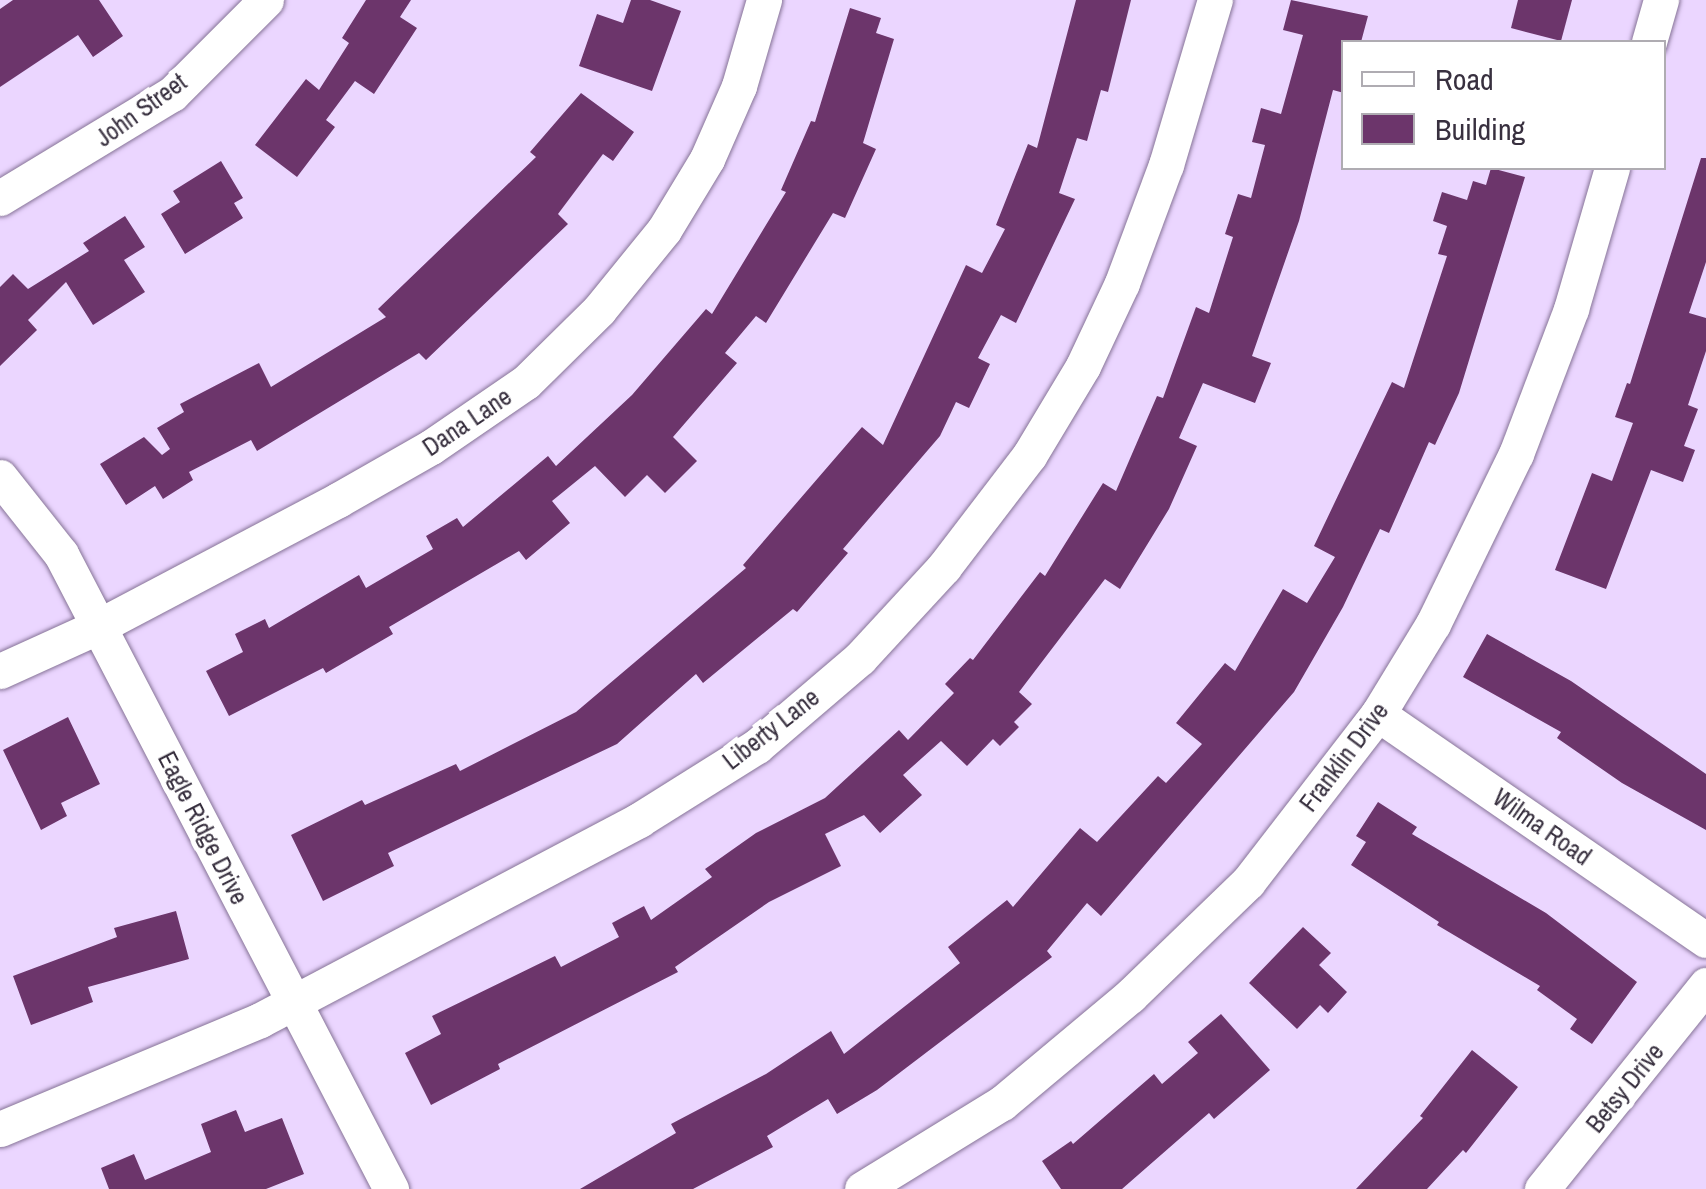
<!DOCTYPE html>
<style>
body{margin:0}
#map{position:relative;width:1706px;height:1189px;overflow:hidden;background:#ebd6ff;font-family:"Archivo Narrow",sans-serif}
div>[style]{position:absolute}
.building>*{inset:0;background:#6c356b}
.roads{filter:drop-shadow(0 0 2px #867397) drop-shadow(0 0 2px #867397)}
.minor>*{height:35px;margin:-17.5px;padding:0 17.5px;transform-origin:17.5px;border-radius:17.5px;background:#fff}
span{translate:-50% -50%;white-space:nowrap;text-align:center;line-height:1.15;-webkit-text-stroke:10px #fff;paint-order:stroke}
.street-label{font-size:25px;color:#38303f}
.legend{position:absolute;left:1341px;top:40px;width:325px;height:130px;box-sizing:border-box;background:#fff;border:2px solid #afacb2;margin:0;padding:12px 18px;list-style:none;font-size:30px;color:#38303f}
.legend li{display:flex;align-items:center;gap:20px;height:50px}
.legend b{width:50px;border:2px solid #afacb2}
</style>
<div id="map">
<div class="building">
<div style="clip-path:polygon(13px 0,99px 0,123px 36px,93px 57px,78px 35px,0 87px,0 9px)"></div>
<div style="clip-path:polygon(366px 0,411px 0,400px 17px,417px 28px,374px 94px,355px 81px,326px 120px,335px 127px,297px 177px,255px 145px,306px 79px,319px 90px,349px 43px,342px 38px)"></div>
<div style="clip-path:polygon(631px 0,650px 0,681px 11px,652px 91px,579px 66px,597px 14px,623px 23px)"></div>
<div style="clip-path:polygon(1076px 0,1131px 0,1108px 92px,1101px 90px,1087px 141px,1077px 138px,1059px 193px,1075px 199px,1016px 323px,1001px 315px,978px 358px,990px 364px,969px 408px,956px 402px,940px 436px,843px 549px,848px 553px,797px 612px,793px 609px,703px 683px,696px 674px,617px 744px,388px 853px,394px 866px,323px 901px,291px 835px,362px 800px,365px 805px,456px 764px,460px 771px,576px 712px,746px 568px,743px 565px,862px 427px,883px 445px,966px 265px,982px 273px,1005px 229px,996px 225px,1028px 144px,1037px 148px)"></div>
<div style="clip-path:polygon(1291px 0,1368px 16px,1361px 42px,1344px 42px,1344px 93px,1333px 90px,1299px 221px,1252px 356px,1271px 363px,1255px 403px,1203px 383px,1179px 438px,1197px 446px,1169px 509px,1120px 589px,1105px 579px,1019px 692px,1032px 704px,1014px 722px,1019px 727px,1000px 746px,993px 739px,967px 766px,941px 741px,903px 775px,922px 795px,880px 833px,864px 815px,825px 834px,841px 866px,769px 902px,675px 967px,678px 972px,498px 1064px,500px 1069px,431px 1105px,405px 1053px,441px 1034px,432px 1016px,555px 956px,561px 967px,619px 937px,612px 923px,644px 906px,651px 920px,712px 877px,705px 869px,756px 833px,825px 798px,899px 730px,908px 740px,954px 693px,945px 684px,970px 658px,973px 660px,1040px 572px,1045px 576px,1103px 483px,1116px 491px,1157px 396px,1163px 398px,1196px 307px,1209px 313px,1233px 237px,1225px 234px,1238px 194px,1251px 198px,1265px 145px,1252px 142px,1261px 108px,1281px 114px,1303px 35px,1283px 30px)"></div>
<div style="clip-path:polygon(1518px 0,1572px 0,1561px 41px,1511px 28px)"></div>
<div style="clip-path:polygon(850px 8px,881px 18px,876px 33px,894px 39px,863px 143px,876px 149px,845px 218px,833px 213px,766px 323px,756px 316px,725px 353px,737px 363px,673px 437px,697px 461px,665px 493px,647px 475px,625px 497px,595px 466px,552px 501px,570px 523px,526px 560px,519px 551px,389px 627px,393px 634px,326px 673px,323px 668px,229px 716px,206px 671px,243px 652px,235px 634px,265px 619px,269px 628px,359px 575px,366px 588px,433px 549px,426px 536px,457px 518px,463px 527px,548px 456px,556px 466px,632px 395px,706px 309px,712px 314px,786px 192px,781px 190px,811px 121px,815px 122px)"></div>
<div style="clip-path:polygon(581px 93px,634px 132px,613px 161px,603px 154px,558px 214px,568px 224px,426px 360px,419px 353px,257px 451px,251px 440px,189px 472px,193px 480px,163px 499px,155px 486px,126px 505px,100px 464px,144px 437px,162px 455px,170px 449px,157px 428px,184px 412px,180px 404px,259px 363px,271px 387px,386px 317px,378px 309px,536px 157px,530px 152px)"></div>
<div style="clip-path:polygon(1701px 158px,1706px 158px,1706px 262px,1689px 313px,1706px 318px,1706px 351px,1688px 405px,1698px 409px,1684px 446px,1695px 450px,1683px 482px,1651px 470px,1606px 589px,1555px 570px,1592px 473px,1612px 481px,1633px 423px,1615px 417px,1627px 383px,1630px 384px)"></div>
<div style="clip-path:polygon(221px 161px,243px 198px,234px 203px,243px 218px,185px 254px,161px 214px,180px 202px,173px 191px)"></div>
<div style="clip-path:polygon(1491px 168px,1525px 177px,1459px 393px,1435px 445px,1429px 442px,1389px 533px,1380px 529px,1343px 607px,1294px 692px,1101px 916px,1087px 903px,1047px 951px,1052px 957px,877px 1090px,837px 1114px,828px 1099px,767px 1136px,773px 1147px,693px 1189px,580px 1189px,676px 1133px,671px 1124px,766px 1074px,831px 1031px,844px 1054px,960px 963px,948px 947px,1007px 900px,1013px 907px,1080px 828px,1097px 842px,1158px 776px,1166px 783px,1202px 744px,1176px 723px,1225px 663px,1235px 671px,1283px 589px,1307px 603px,1335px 557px,1314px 546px,1392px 382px,1404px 388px,1447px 256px,1438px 254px,1447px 226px,1433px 221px,1442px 192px,1467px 200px,1473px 181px,1486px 185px)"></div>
<div style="clip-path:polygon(125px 216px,145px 247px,124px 260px,145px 292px,93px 325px,66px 282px,28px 320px,37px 330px,0 366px,0 287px,13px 274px,28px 289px,89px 251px,83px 243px)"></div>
<div style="clip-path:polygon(1487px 634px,1571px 681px,1706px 774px,1706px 830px,1622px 783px,1557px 738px,1561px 732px,1463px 677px)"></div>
<div style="clip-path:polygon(68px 717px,100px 784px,61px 803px,67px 816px,41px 830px,3px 750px)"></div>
<div style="clip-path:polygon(1378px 802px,1417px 827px,1412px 834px,1546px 913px,1637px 982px,1592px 1044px,1570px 1029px,1577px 1019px,1537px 990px,1540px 986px,1437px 925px,1439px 922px,1351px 865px,1366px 842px,1356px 836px)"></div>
<div style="clip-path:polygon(176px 911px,189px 959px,88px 987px,93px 1002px,31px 1025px,13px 976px,117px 937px,114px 928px)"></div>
<div style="clip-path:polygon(1303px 927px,1331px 953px,1319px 965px,1347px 992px,1328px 1013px,1320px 1005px,1297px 1029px,1249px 983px)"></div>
<div style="clip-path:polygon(1221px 1014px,1270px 1070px,1214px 1119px,1209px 1113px,1122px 1189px,1061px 1189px,1042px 1161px,1071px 1141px,1073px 1144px,1154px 1074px,1162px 1084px,1198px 1053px,1188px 1042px)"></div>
<div style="clip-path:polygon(1472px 1050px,1518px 1087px,1466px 1153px,1463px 1150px,1427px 1189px,1356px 1189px,1423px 1118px,1420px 1116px)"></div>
<div style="clip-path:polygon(236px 1110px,245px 1132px,282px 1118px,304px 1174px,266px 1189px,109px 1189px,101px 1168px,134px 1154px,145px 1180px,211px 1152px,201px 1124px)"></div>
</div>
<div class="roads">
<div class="minor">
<div style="left:1649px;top:42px;width:44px;rotate:-74.1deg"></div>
<div style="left:0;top:198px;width:201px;rotate:-31.2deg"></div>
<div style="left:172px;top:94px;width:133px;rotate:-45deg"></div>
<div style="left:0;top:477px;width:98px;rotate:51.6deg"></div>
<div style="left:61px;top:554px;width:716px;rotate:62.54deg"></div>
<div style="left:0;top:671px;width:109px;rotate:-24.4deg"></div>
<div style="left:99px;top:626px;width:270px;rotate:-27.8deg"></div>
<div style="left:338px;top:500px;width:107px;rotate:-29.7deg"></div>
<div style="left:431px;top:447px;width:115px;rotate:-34.4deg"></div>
<div style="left:526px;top:382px;width:103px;rotate:-44.6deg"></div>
<div style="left:599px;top:310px;width:103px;rotate:-50.9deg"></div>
<div style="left:664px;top:230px;width:83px;rotate:-58.8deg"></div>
<div style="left:707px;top:159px;width:80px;rotate:-66.3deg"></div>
<div style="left:739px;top:86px;width:90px;rotate:-73.8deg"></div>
<div style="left:1378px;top:714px;width:398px;rotate:34.6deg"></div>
<div style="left:0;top:1129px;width:282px;rotate:-22.7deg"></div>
<div style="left:260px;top:1020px;width:429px;rotate:-27.8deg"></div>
<div style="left:639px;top:820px;width:139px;rotate:-32.1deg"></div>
<div style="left:757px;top:746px;width:135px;rotate:-40.5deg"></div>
<div style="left:860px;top:658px;width:124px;rotate:-47.3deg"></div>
<div style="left:944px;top:567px;width:140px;rotate:-52.6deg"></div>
<div style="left:1029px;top:456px;width:105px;rotate:-59deg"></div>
<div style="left:1083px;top:366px;width:92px;rotate:-64.8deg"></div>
<div style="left:1122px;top:283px;width:126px;rotate:-69.6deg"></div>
<div style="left:1166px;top:165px;width:172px;rotate:-73.5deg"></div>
<div style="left:862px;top:1189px;width:164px;rotate:-31.6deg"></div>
<div style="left:1002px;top:1103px;width:167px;rotate:-39.9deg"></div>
<div style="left:1130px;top:996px;width:164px;rotate:-44deg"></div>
<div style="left:1248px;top:882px;width:212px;rotate:-52.3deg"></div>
<div style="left:1378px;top:714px;width:105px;rotate:-58.6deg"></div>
<div style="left:1433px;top:624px;width:189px;rotate:-64deg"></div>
<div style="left:1516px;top:454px;width:155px;rotate:-69.2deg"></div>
<div style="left:1571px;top:309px;width:147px;rotate:-73.8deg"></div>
<div style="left:1542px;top:1189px;width:262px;rotate:-51.2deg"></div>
</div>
</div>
<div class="street-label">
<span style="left:141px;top:110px;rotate:-36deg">John Street</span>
<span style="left:467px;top:422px;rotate:-34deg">Dana Lane</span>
<span style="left:771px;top:729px;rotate:-38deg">Liberty Lane</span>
<span style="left:1344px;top:757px;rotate:-53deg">Franklin Drive</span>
<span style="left:1542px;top:827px;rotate:35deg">Wilma Road</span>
<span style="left:203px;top:828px;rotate:63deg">Eagle Ridge Drive</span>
<span style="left:1625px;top:1088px;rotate:-51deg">Betsy Drive</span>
</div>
<ul class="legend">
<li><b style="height:12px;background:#fff"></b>Road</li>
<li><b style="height:28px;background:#6c356b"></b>Building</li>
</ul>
</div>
